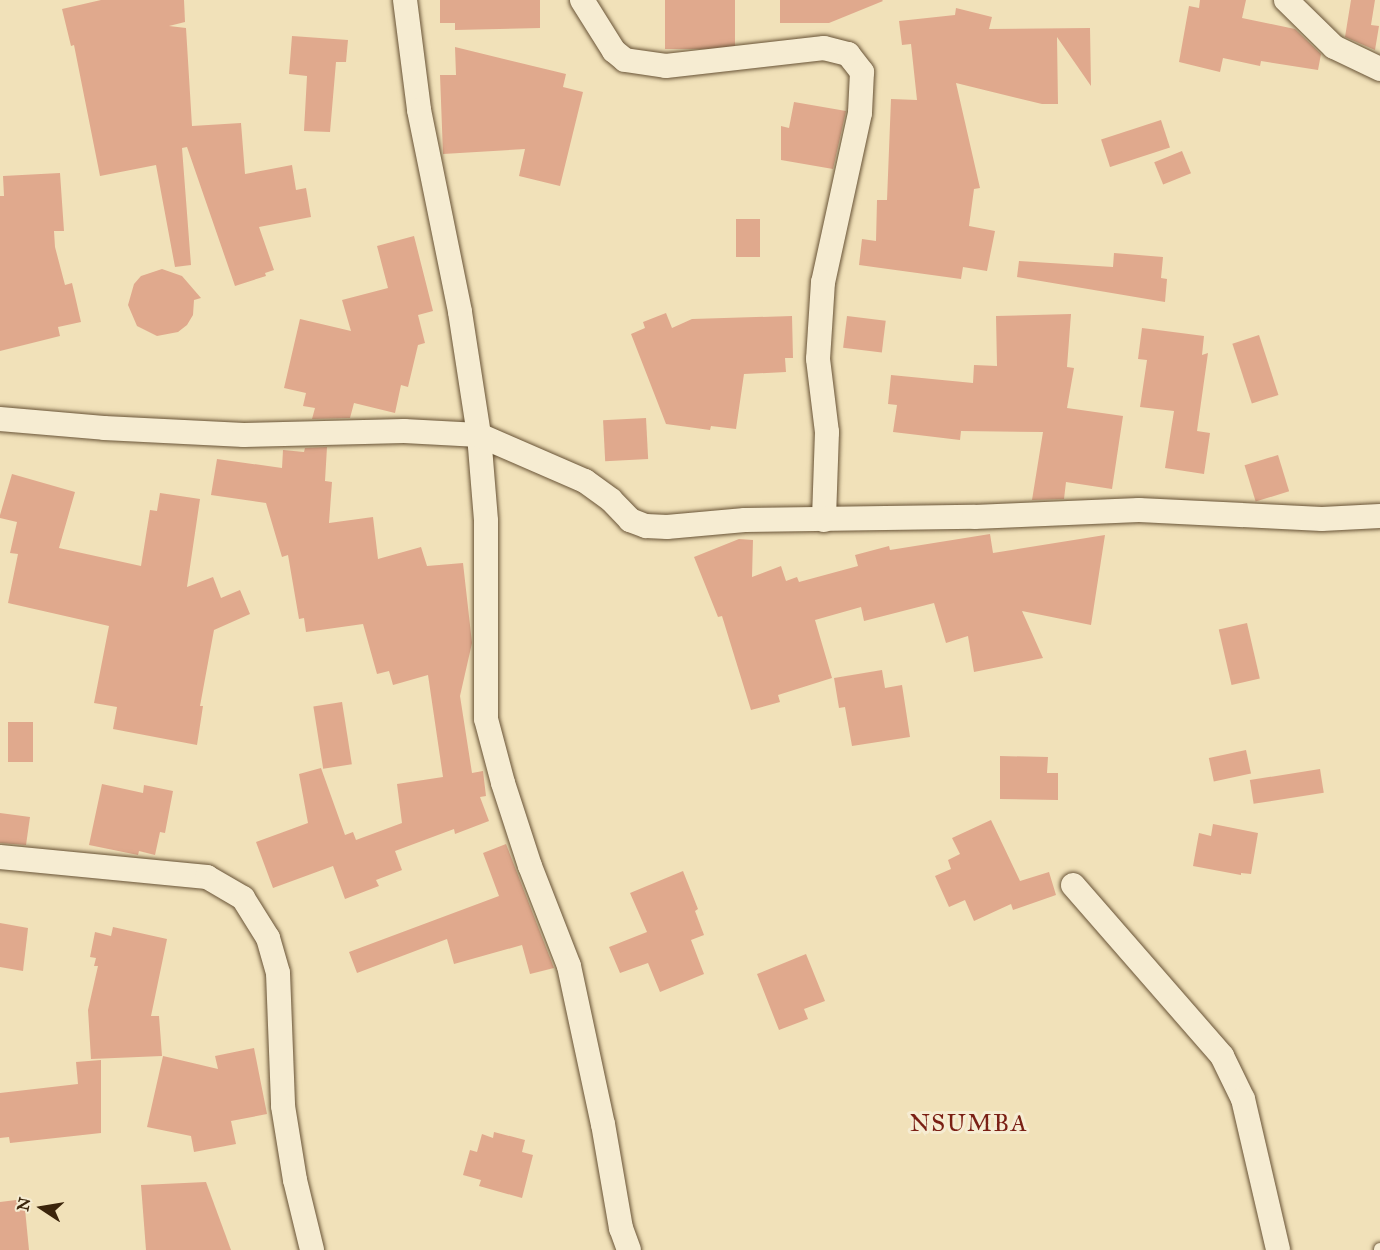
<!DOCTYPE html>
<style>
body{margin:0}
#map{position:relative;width:1380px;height:1250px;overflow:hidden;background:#f1e1b9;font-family:"IM FELL Great Primer",serif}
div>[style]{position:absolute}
.building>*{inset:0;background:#e0a98d;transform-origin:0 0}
.roads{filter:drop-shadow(0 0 2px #685336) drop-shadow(0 0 2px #685336)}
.service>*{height:12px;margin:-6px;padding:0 6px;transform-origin:6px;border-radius:6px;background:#f6ecd2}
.minor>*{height:24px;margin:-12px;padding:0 12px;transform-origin:12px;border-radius:12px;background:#f6ecd2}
span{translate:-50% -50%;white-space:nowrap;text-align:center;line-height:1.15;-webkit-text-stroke:6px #f6ecd2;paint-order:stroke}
.quarter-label{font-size:24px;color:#7a1f14;letter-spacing:1.5px}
.north{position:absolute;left:12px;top:1178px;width:60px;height:60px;-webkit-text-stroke:4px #f6ecd2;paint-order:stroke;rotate:282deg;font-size:16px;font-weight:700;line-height:24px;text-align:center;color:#3b240b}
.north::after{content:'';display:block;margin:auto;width:21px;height:27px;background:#3b240b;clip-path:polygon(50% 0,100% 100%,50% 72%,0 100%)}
</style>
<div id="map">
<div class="building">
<div style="clip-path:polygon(101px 0,184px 0,185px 22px,169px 26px,186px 28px,192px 126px,241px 123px,245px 174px,292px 165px,296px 190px,306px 188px,311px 217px,259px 227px,274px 270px,265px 273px,266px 276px,235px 286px,187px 147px,182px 148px,191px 265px,175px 267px,156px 165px,100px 176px,74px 45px,71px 46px,62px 9px)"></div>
<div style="clip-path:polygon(440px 0,540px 0,540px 28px,455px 30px,455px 23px,440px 23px)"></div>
<div style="left:665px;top:0;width:70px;height:49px"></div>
<div style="clip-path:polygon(780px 0,882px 0,883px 1px,829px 23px,780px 23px)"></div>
<div style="clip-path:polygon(1200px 0,1246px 0,1242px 18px,1295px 29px,1321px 54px,1318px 70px,1261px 61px,1260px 66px,1223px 58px,1220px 72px,1179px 62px,1189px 6px,1199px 8px)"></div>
<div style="clip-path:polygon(1351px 0,1375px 0,1371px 25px,1379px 26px,1375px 50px,1345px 37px)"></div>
<div style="clip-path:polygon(956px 8px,992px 17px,989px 29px,1090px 28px,1091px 86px,1057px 37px,1058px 104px,1042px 104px,956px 83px,980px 188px,974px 189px,969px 226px,995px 231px,987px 271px,963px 267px,961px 279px,859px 265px,862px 239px,876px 241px,877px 200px,887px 200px,891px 99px,917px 100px,911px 44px,902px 45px,899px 21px,955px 15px)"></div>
<div style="clip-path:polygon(292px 36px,348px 40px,346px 62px,336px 62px,330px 132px,304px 131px,307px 76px,289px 74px)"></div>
<div style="clip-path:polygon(455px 47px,566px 74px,563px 87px,583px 92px,560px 186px,519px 176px,525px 149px,443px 154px,440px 75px,456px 75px)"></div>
<div style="clip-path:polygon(794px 102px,846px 111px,833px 169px,781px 160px,781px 126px,789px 128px)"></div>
<div style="left:1161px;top:120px;width:29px;height:63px;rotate:72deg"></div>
<div style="left:1182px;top:151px;width:24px;height:30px;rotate:68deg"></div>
<div style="clip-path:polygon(60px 173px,64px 231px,54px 231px,55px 247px,65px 285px,72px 283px,81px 322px,58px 327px,60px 336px,0 351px,0 196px,4px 196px,3px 176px)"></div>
<div style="left:736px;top:219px;width:24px;height:38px"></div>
<div style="clip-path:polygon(414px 236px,433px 311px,418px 315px,425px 343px,418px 345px,408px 387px,401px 385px,395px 413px,354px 403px,350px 418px,312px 419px,315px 408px,303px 406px,306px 393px,284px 388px,300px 319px,351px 331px,342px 300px,388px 288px,377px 246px)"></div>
<div style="clip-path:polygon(1114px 253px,1163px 257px,1161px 278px,1167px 279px,1165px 302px,1017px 277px,1019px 261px,1113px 267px)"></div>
<div style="clip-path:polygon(162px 269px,182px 276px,201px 298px,194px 300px,193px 315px,187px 325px,178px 332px,157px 336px,137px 326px,128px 305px,134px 284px,141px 276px)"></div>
<div style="clip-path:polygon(666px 313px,672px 328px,692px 319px,792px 316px,793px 358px,785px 358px,786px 372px,744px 374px,736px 429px,711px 426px,710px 430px,666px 424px,631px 334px,645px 328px,643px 322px)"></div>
<div style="clip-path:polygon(1071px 314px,1067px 367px,1074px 368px,1067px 408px,1123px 416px,1112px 489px,1066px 482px,1064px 499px,1032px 500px,1043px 432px,961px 431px,960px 440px,893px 432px,897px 405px,888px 404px,891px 375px,973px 383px,974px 365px,997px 366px,996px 316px)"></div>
<div style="left:847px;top:316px;width:39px;height:32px;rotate:7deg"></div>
<div style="clip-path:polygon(1142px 328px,1204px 336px,1202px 355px,1208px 353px,1197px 431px,1210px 433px,1204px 474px,1165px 468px,1174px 411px,1140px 407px,1147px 360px,1138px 359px)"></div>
<div style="left:1259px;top:335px;width:63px;height:28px;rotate:72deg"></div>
<div style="left:646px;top:418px;width:41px;height:43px;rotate:87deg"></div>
<div style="clip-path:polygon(327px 447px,325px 481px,332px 482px,329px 523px,373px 517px,378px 559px,421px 547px,427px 566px,463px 563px,472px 643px,460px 696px,472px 773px,483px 771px,486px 796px,480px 797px,489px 821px,455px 834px,454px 829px,395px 851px,402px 870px,376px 880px,379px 886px,345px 899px,333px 866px,273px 888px,256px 842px,308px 823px,299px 774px,321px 768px,345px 835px,353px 832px,356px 840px,402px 823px,397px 784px,443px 777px,428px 675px,393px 685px,389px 671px,377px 674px,363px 624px,306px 632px,304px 618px,299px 619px,288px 555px,282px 557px,266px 503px,211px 495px,217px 459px,282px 468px,283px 450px,304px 452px,305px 448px)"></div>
<div style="left:1278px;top:455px;width:38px;height:35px;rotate:73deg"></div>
<div style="clip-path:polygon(12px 474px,75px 492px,59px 548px,141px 566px,150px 510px,157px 511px,160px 493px,200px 499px,187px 587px,213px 577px,221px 598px,240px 590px,250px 614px,214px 630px,200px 706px,203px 706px,197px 745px,113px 729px,117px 707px,94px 703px,109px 626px,8px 603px,18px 554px,10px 553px,17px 522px,0 518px,0 515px)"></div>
<div style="clip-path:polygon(990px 534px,993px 553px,1105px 535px,1091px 625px,1022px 611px,1043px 658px,974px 672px,968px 636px,946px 643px,934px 603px,864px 621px,861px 607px,815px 620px,832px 678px,778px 695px,780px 702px,751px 710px,722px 616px,718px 617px,694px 557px,739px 539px,753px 540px,752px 577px,781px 566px,786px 581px,797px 577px,799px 582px,858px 566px,855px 555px,889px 546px,890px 550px)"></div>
<div style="left:1247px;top:623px;width:57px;height:29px;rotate:77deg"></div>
<div style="clip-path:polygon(882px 670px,885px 688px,902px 685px,910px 737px,852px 746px,845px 707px,839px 708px,834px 678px)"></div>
<div style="left:342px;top:702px;width:63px;height:29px;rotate:81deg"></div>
<div style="left:8px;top:722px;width:25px;height:40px"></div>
<div style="left:1246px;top:750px;width:24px;height:38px;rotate:78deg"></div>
<div style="clip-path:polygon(1000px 756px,1048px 757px,1047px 773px,1058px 773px,1058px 800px,1000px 799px)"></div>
<div style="left:1320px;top:769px;width:24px;height:71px;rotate:81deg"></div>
<div style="clip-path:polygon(102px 784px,143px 793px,144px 785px,173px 791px,165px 833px,160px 832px,155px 855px,139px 851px,138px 855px,89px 845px)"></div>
<div style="clip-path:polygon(0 813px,30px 817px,26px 845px,0 843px)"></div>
<div style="clip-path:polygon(991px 820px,1020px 881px,1049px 872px,1056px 895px,1013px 910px,1011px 904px,974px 921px,965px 900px,949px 907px,935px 876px,951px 869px,948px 860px,960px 854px,952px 838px)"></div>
<div style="clip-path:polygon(1213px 824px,1258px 833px,1251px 874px,1241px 873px,1241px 875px,1193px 866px,1199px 833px,1211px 836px)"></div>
<div style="clip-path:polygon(506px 844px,554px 968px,530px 974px,522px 945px,454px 964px,447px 939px,357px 973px,349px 952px,499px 896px,483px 853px)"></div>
<div style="clip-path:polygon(683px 871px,698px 909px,695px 911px,704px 935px,691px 940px,704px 974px,660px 992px,648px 963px,620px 973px,609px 947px,647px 932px,630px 893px)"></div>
<div style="clip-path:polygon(0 923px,28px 928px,23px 971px,0 967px)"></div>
<div style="clip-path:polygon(113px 927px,167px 939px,151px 1016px,159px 1016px,162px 1056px,91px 1059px,88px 1010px,98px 966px,94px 966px,96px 958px,90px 957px,95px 932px,111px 936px)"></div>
<div style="clip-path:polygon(806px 954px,825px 1001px,804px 1009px,808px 1019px,779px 1030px,757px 974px)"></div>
<div style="clip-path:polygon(254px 1048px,267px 1114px,231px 1121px,236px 1144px,194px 1152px,191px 1136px,147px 1127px,163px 1056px,218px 1069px,215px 1056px)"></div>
<div style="clip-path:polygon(101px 1060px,101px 1133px,10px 1143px,9px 1137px,0 1138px,0 1093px,78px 1084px,76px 1062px)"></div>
<div style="clip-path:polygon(494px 1132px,525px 1140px,522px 1152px,533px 1155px,522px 1198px,479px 1186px,481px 1180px,463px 1175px,470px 1150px,477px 1152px,482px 1134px,493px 1138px)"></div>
<div style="clip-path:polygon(206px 1182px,231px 1250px,146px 1250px,141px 1185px)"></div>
<div style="clip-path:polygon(24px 1199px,29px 1250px,0 1250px,0 1202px)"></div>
</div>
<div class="roads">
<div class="service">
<div style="left:1380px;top:1250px;width:1px;rotate:-90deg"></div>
</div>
<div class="minor">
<div style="left:405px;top:0;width:111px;rotate:82.7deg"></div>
<div style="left:419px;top:110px;width:206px;rotate:78.5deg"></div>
<div style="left:460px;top:312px;width:124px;rotate:81.2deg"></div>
<div style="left:479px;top:435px;width:86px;rotate:85.3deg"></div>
<div style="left:486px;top:521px;width:198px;rotate:90deg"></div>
<div style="left:486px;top:719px;width:66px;rotate:75.1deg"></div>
<div style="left:503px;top:783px;width:87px;rotate:72deg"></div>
<div style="left:530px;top:866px;width:107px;rotate:68.7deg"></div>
<div style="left:569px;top:966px;width:162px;rotate:77.9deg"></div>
<div style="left:603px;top:1124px;width:106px;rotate:80.2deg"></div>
<div style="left:621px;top:1228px;width:23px;rotate:70deg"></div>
<div style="left:582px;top:0;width:60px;rotate:57.9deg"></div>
<div style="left:614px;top:51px;width:14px;rotate:39deg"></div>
<div style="left:625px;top:60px;width:41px;rotate:8.3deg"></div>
<div style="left:666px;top:66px;width:159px;rotate:-6.5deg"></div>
<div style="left:824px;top:48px;width:25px;rotate:14deg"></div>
<div style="left:848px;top:54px;width:23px;rotate:52deg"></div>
<div style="left:862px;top:72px;width:41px;rotate:92.8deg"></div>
<div style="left:860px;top:113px;width:173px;rotate:102.3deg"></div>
<div style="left:823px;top:282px;width:77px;rotate:93.7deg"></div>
<div style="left:818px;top:359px;width:74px;rotate:83deg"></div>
<div style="left:827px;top:432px;width:88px;rotate:92deg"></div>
<div style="left:1286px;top:0;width:67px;rotate:44.4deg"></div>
<div style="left:1334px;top:47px;width:51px;rotate:25.6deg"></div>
<div style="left:0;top:419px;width:104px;rotate:4.9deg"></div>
<div style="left:104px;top:428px;width:140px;rotate:2.9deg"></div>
<div style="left:244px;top:435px;width:160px;rotate:-1.4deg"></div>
<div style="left:404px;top:431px;width:75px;rotate:3.1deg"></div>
<div style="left:479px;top:435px;width:116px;rotate:23.5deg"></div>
<div style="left:585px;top:481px;width:32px;rotate:36deg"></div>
<div style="left:611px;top:500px;width:28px;rotate:46deg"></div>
<div style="left:630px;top:520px;width:17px;rotate:21deg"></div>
<div style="left:646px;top:526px;width:21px;rotate:3deg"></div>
<div style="left:667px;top:527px;width:78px;rotate:-5.1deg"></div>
<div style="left:745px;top:520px;width:229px;rotate:-0.8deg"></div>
<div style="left:974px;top:517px;width:165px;rotate:-2.4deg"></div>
<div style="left:1139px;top:510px;width:183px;rotate:2.8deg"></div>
<div style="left:1322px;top:519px;width:58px;rotate:-3deg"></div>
<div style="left:0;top:857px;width:208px;rotate:5.5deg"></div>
<div style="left:207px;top:877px;width:42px;rotate:30.3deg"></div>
<div style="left:243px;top:898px;width:47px;rotate:58deg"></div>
<div style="left:268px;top:938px;width:36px;rotate:74deg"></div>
<div style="left:278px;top:973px;width:133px;rotate:87.8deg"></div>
<div style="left:283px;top:1106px;width:75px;rotate:80.8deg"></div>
<div style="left:295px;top:1180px;width:72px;rotate:76.3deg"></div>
<div style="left:1073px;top:885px;width:227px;rotate:48.9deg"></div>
<div style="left:1222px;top:1056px;width:48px;rotate:64deg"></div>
<div style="left:1243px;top:1099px;width:155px;rotate:76.9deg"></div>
</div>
</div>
<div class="quarter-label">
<span style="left:969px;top:1124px">NSUMBA</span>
</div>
<div class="north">N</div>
</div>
